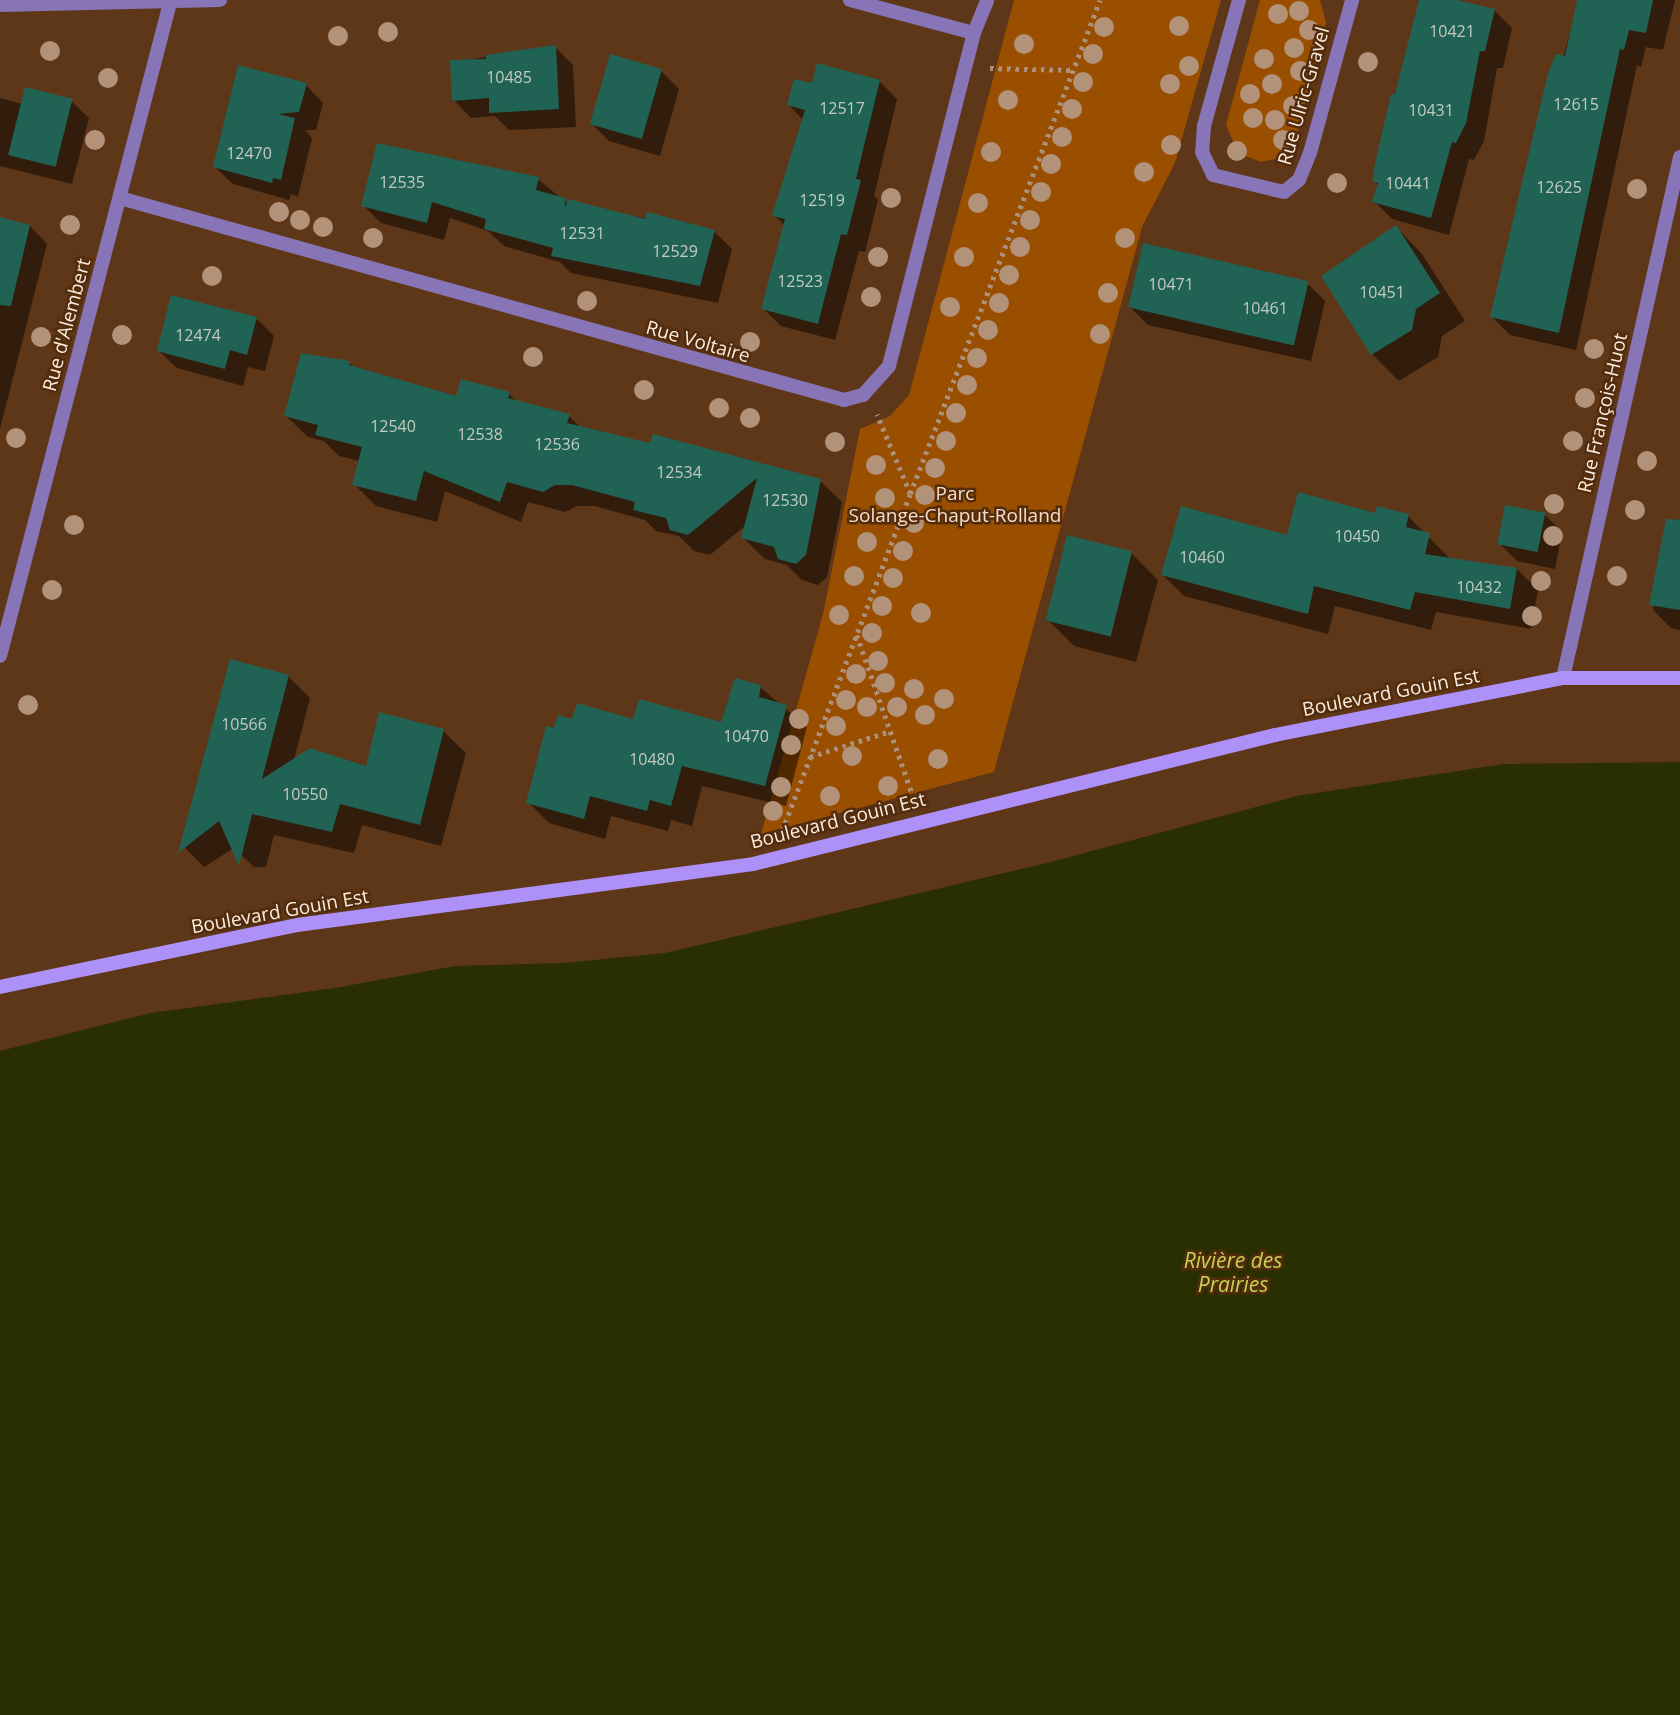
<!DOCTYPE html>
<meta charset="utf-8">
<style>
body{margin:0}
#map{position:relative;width:1680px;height:1715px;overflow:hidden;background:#5e3618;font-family:"Open Sans",sans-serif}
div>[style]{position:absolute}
.green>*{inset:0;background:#994e00}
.water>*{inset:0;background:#2a2f01}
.shadow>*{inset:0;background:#0007}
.building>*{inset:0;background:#206355;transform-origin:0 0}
.path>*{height:4.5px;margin-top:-2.25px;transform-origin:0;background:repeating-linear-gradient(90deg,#ab907c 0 3.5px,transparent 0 8.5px)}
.street>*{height:14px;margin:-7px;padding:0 7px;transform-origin:7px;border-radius:7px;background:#8775b7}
.secondary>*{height:14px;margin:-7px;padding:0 7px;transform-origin:7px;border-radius:7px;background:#ae90f9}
.trees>*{width:20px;height:20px;margin:-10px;border-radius:50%;background:#b3927a}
span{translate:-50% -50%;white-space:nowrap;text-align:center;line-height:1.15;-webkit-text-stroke:5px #532c0c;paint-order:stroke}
.number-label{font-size:16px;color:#c4cabf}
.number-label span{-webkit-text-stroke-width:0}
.street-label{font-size:19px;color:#fbece2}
.park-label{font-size:19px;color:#f8ddcb}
.water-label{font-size:21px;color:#c3d352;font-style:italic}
</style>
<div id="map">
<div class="green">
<div style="clip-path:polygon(1014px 0,1221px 0,1175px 163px,1142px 227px,994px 772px,761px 834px,823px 614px,860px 429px,890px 416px,909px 395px)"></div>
<div style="clip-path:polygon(1260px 0,1320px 0,1326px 22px,1296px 139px,1279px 158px,1261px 162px,1238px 153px,1226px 125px)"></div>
</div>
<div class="water">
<div style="clip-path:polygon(1680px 762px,1680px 1715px,0 1715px,0 1051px,150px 1013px,335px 988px,455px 966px,564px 963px,665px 953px,1047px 863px,1297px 796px,1503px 764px)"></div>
</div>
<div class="shadow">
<div style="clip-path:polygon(1421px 0,1494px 10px,1512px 28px,1503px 68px,1497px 68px,1484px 141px,1474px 160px,1469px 159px,1449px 235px,1392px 219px,1374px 201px,1379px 186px,1375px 182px)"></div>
<div style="clip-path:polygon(1579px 0,1675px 0,1663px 50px,1646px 47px,1641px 67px,1637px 65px,1576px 350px,1510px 335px,1492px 317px)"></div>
<div style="clip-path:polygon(555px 47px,573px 65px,576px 127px,509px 130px,495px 116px,471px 118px,454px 100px,452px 62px)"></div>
<div style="clip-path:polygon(661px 71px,679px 89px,660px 156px,609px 141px,591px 123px)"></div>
<div style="clip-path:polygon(879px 81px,897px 99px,874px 196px,878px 200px,865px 252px,859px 251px,835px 340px,781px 326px,763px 308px,785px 226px,774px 215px,803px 120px,789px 105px,813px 86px)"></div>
<div style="clip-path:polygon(306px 85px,323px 103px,316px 130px,305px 130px,312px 138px,298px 197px,291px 194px,289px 200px,233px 184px,215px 167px)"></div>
<div style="clip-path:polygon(0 98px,23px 104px,71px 101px,89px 118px,72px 184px,0 166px)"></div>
<div style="clip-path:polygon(538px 179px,568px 204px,714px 231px,732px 249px,718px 303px,571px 273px,560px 262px,504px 246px,488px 231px,450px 218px,444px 240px,381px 223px,363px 205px)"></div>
<div style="clip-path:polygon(0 219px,30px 226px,47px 244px,0 429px)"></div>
<div style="clip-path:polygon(1396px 227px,1422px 254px,1465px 321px,1442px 336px,1438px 357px,1399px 381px,1372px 354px)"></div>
<div style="clip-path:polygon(1307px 283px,1325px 301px,1311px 361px,1148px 325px,1130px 307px)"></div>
<div style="clip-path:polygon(256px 318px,274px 336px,265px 371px,248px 367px,243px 386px,177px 368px,159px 351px)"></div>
<div style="clip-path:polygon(349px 363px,355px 368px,458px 398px,509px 394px,518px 403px,569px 416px,581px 428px,820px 481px,842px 502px,827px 577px,818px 585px,802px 580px,787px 565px,765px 559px,743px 538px,746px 525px,710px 555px,694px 551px,679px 536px,656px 531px,645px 520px,595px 506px,577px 506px,565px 512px,528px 502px,521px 522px,445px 491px,437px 522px,376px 506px,354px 484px,360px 461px,339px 456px,324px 441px,308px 437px,286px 416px)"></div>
<div style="clip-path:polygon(1544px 514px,1562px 532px,1555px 569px,1517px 561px,1499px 543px)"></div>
<div style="clip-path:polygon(1377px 515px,1408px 516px,1450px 559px,1517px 569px,1538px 590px,1531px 629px,1436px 612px,1431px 630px,1335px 606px,1328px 634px,1184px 596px,1163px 575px)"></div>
<div style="clip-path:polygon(1668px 529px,1680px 531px,1680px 630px,1671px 628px,1653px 610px)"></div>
<div style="clip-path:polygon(1131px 553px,1158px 580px,1136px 662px,1074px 646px,1047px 619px)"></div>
<div style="clip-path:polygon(288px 676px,310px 698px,294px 760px,367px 768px,443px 731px,466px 753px,441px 846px,362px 825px,354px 853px,274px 835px,266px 867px,254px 867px,234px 848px,204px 867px,182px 845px)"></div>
<div style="clip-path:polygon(760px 687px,807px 727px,786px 806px,702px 786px,692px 826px,671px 820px,668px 831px,611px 816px,605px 839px,549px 823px,528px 802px,555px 730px,574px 721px,722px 724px)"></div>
</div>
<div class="building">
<div style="clip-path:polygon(1419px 0,1457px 0,1495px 9px,1485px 51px,1480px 51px,1466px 123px,1456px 143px,1452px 142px,1431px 218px,1372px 202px,1378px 183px,1373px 182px,1374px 168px,1391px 94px,1395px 94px)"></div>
<div style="clip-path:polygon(1577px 0,1653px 0,1646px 33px,1629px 30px,1624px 50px,1620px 49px,1559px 333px,1490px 317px,1548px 73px,1556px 54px,1565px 56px)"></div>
<div style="clip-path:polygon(556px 45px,559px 109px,489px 113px,489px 98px,452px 101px,450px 60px,486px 59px,486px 55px)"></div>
<div style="left:610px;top:54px;width:54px;height:73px;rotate:16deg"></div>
<div style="clip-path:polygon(817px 63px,880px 80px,856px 179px,861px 180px,847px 235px,841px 234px,818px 324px,761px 309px,785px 219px,772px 216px,805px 110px,787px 105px,794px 79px,812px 83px)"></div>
<div style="clip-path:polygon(238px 65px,307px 83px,299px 112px,278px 114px,295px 118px,281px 180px,273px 178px,272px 183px,213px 167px)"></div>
<div style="left:25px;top:87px;width:49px;height:70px;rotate:14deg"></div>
<div style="clip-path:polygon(377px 143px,539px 177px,536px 190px,565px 198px,565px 208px,568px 199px,645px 219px,647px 212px,715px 230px,700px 286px,551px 256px,553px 248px,484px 229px,486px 219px,432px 202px,427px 223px,361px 206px)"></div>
<div style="clip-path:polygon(0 217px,30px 225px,11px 306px,0 305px)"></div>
<div style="clip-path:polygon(1396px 225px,1440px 293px,1416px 309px,1412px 330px,1371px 355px,1321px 276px)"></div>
<div style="left:1143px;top:243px;width:170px;height:66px;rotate:13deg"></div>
<div style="clip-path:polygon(171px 295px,257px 317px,247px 355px,230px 350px,225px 369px,157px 351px)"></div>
<div style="clip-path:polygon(301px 353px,350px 361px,349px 365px,456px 396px,461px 379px,510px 392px,508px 398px,570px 414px,567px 423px,650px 443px,653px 434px,821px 479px,806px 555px,796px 564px,778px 559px,774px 547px,741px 538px,757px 478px,688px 535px,670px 530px,666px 518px,633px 510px,635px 502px,572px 485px,555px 485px,543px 492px,507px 482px,500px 502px,424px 471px,416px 501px,352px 485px,362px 447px,315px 435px,318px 425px,284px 416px)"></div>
<div style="clip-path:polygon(1298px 492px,1375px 513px,1377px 506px,1409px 514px,1406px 527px,1430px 533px,1425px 554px,1517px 568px,1510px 609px,1415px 592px,1410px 610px,1314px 586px,1308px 614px,1161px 575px,1181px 506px,1287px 535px)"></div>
<div style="left:1505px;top:505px;width:41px;height:40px;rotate:11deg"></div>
<div style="clip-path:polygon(1666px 519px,1680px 520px,1680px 610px,1649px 605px)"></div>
<div style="left:1067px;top:535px;width:67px;height:88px;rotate:14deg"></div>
<div style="clip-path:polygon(230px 659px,289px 675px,262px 779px,310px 748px,366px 766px,379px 712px,444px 729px,420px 825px,340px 804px,332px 832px,252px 814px,239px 866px,219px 821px,178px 853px)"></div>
<div style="clip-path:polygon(735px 678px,761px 685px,759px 697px,787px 705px,765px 786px,682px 766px,671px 806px,650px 800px,647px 811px,590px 796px,584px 819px,526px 803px,546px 726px,554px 728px,558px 715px,572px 719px,577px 703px,633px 719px,639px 699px,721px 722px)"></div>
</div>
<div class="path">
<div style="left:990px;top:68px;width:83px;rotate:1.4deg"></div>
<div style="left:910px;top:494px;width:529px;rotate:-68.96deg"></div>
<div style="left:857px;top:635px;width:174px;rotate:70.8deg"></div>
<div style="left:810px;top:757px;width:84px;rotate:-18deg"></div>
<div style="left:782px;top:831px;width:360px;rotate:-69.2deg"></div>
<div style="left:910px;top:494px;width:86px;rotate:-112.7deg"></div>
</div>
<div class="street">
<div style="left:850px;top:0;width:128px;rotate:14.9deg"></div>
<div style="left:1239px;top:0;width:131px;rotate:105.5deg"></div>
<div style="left:1204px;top:126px;width:26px;rotate:94deg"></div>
<div style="left:1202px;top:152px;width:25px;rotate:64deg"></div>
<div style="left:1213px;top:175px;width:73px;rotate:13.5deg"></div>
<div style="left:1284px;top:192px;width:19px;rotate:-39deg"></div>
<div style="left:1299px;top:180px;width:29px;rotate:-68deg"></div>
<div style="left:1310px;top:153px;width:159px;rotate:-74.6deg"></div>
<div style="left:0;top:5px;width:220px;rotate:-1.3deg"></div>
<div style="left:120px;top:198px;width:752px;rotate:15.59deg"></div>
<div style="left:844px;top:400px;width:20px;rotate:-15deg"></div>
<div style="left:863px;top:395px;width:39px;rotate:-48deg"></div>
<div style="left:889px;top:366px;width:344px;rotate:-75.7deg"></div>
<div style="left:974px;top:33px;width:35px;rotate:-68deg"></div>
<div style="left:0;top:656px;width:675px;rotate:-75.41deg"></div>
<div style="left:1563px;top:678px;width:534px;rotate:-77.34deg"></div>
</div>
<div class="secondary">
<div style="left:0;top:987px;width:303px;rotate:-11.8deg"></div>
<div style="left:297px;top:925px;width:460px;rotate:-7.6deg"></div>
<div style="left:753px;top:864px;width:538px;rotate:-13.88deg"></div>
<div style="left:1275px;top:735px;width:294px;rotate:-11.2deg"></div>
<div style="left:1563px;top:678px;width:117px"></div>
</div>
<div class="trees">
<div style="left:1299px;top:11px"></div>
<div style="left:1278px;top:14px"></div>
<div style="left:1179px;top:26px"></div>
<div style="left:1104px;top:27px"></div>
<div style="left:1309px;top:30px"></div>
<div style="left:388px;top:32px"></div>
<div style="left:338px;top:36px"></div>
<div style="left:1024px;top:44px"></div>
<div style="left:1294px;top:48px"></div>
<div style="left:50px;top:51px"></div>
<div style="left:1093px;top:54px"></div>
<div style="left:1264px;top:59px"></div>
<div style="left:1368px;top:62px"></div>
<div style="left:1189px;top:66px"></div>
<div style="left:1300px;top:71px"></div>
<div style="left:108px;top:78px"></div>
<div style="left:1083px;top:82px"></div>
<div style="left:1170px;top:84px"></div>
<div style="left:1272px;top:84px"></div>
<div style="left:1250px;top:94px"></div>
<div style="left:1008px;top:100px"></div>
<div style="left:1293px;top:106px"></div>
<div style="left:1072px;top:109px"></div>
<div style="left:1253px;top:118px"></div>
<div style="left:1275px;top:120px"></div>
<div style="left:1062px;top:137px"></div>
<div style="left:95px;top:140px"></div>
<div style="left:1283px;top:140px"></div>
<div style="left:1171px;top:145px"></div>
<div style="left:1237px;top:151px"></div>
<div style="left:991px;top:152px"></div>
<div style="left:1051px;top:164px"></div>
<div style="left:1144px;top:172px"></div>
<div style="left:1337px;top:183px"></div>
<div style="left:1637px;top:189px"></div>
<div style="left:1041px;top:192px"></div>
<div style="left:891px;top:198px"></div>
<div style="left:978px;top:203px"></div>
<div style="left:279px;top:212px"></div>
<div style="left:300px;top:220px"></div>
<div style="left:1030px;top:220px"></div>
<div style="left:70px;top:225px"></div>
<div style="left:323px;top:227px"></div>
<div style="left:373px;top:238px"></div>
<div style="left:1125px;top:238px"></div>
<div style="left:1020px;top:247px"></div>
<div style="left:878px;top:257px"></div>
<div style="left:964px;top:257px"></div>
<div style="left:1009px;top:275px"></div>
<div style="left:212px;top:276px"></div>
<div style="left:1108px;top:293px"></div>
<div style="left:871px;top:297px"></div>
<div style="left:587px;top:301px"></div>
<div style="left:999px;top:303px"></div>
<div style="left:950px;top:307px"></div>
<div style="left:988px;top:330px"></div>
<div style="left:1100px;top:334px"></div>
<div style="left:122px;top:335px"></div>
<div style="left:41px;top:337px"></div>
<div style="left:750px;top:342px"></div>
<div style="left:1594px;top:349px"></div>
<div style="left:533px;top:357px"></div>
<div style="left:977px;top:358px"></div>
<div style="left:967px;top:385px"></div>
<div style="left:644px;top:390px"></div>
<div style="left:1585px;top:398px"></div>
<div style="left:719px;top:408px"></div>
<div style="left:956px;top:413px"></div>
<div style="left:750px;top:418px"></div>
<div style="left:16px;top:438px"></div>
<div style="left:946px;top:441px"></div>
<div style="left:1573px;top:441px"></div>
<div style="left:835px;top:442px"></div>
<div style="left:1647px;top:461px"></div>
<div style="left:876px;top:465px"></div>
<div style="left:935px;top:468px"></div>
<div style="left:925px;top:495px"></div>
<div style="left:885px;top:498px"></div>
<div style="left:1554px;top:504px"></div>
<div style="left:1635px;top:510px"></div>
<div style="left:914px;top:523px"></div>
<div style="left:74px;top:525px"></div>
<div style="left:1553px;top:536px"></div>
<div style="left:867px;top:542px"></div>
<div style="left:903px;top:551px"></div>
<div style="left:854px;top:576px"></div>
<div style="left:1617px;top:576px"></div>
<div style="left:893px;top:578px"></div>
<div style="left:1541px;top:581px"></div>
<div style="left:52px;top:590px"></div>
<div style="left:882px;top:606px"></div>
<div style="left:921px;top:613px"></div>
<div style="left:839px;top:615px"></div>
<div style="left:1532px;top:616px"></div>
<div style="left:872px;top:633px"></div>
<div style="left:878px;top:661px"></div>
<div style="left:856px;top:674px"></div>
<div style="left:885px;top:683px"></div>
<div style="left:914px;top:689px"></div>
<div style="left:944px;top:699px"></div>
<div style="left:846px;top:700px"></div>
<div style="left:28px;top:705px"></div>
<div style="left:867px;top:707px"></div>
<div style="left:897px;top:707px"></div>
<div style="left:925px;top:715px"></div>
<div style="left:799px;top:719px"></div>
<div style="left:836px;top:726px"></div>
<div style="left:791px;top:745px"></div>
<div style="left:852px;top:756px"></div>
<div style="left:938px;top:759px"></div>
<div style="left:888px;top:786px"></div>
<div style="left:781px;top:787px"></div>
<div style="left:830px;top:796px"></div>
<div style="left:773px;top:811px"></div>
</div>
<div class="number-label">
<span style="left:1452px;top:31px">10421</span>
<span style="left:509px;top:77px">10485</span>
<span style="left:1576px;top:104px">12615</span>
<span style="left:842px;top:108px">12517</span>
<span style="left:1431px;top:110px">10431</span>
<span style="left:249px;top:153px">12470</span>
<span style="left:402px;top:182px">12535</span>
<span style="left:1408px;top:183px">10441</span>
<span style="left:1559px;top:187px">12625</span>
<span style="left:822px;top:200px">12519</span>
<span style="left:582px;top:233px">12531</span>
<span style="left:675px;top:251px">12529</span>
<span style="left:800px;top:281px">12523</span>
<span style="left:1171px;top:284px">10471</span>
<span style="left:1382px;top:292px">10451</span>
<span style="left:1265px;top:308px">10461</span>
<span style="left:198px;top:335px">12474</span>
<span style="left:393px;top:426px">12540</span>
<span style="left:480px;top:434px">12538</span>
<span style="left:557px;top:444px">12536</span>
<span style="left:679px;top:472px">12534</span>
<span style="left:785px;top:500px">12530</span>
<span style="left:1357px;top:536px">10450</span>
<span style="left:1202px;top:557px">10460</span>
<span style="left:1479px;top:587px">10432</span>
<span style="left:244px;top:724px">10566</span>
<span style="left:746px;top:736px">10470</span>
<span style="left:652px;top:759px">10480</span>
<span style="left:305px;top:794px">10550</span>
</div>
<div class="street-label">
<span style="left:1304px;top:96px;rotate:-74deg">Rue Ulric-Gravel</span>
<span style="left:67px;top:325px;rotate:-75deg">Rue d'Alembert</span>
<span style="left:698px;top:342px;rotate:16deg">Rue Voltaire</span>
<span style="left:1603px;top:413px;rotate:-77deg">Rue François-Huot</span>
<span style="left:1391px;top:693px;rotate:-11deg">Boulevard Gouin Est</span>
<span style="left:838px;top:821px;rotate:-14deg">Boulevard Gouin Est</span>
<span style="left:280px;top:912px;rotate:-10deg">Boulevard Gouin Est</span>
</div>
<div class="park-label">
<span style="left:955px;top:505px">Parc<br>Solange-Chaput-Rolland</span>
</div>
<div class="water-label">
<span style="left:1233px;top:1272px">Rivière des<br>Prairies</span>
</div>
</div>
